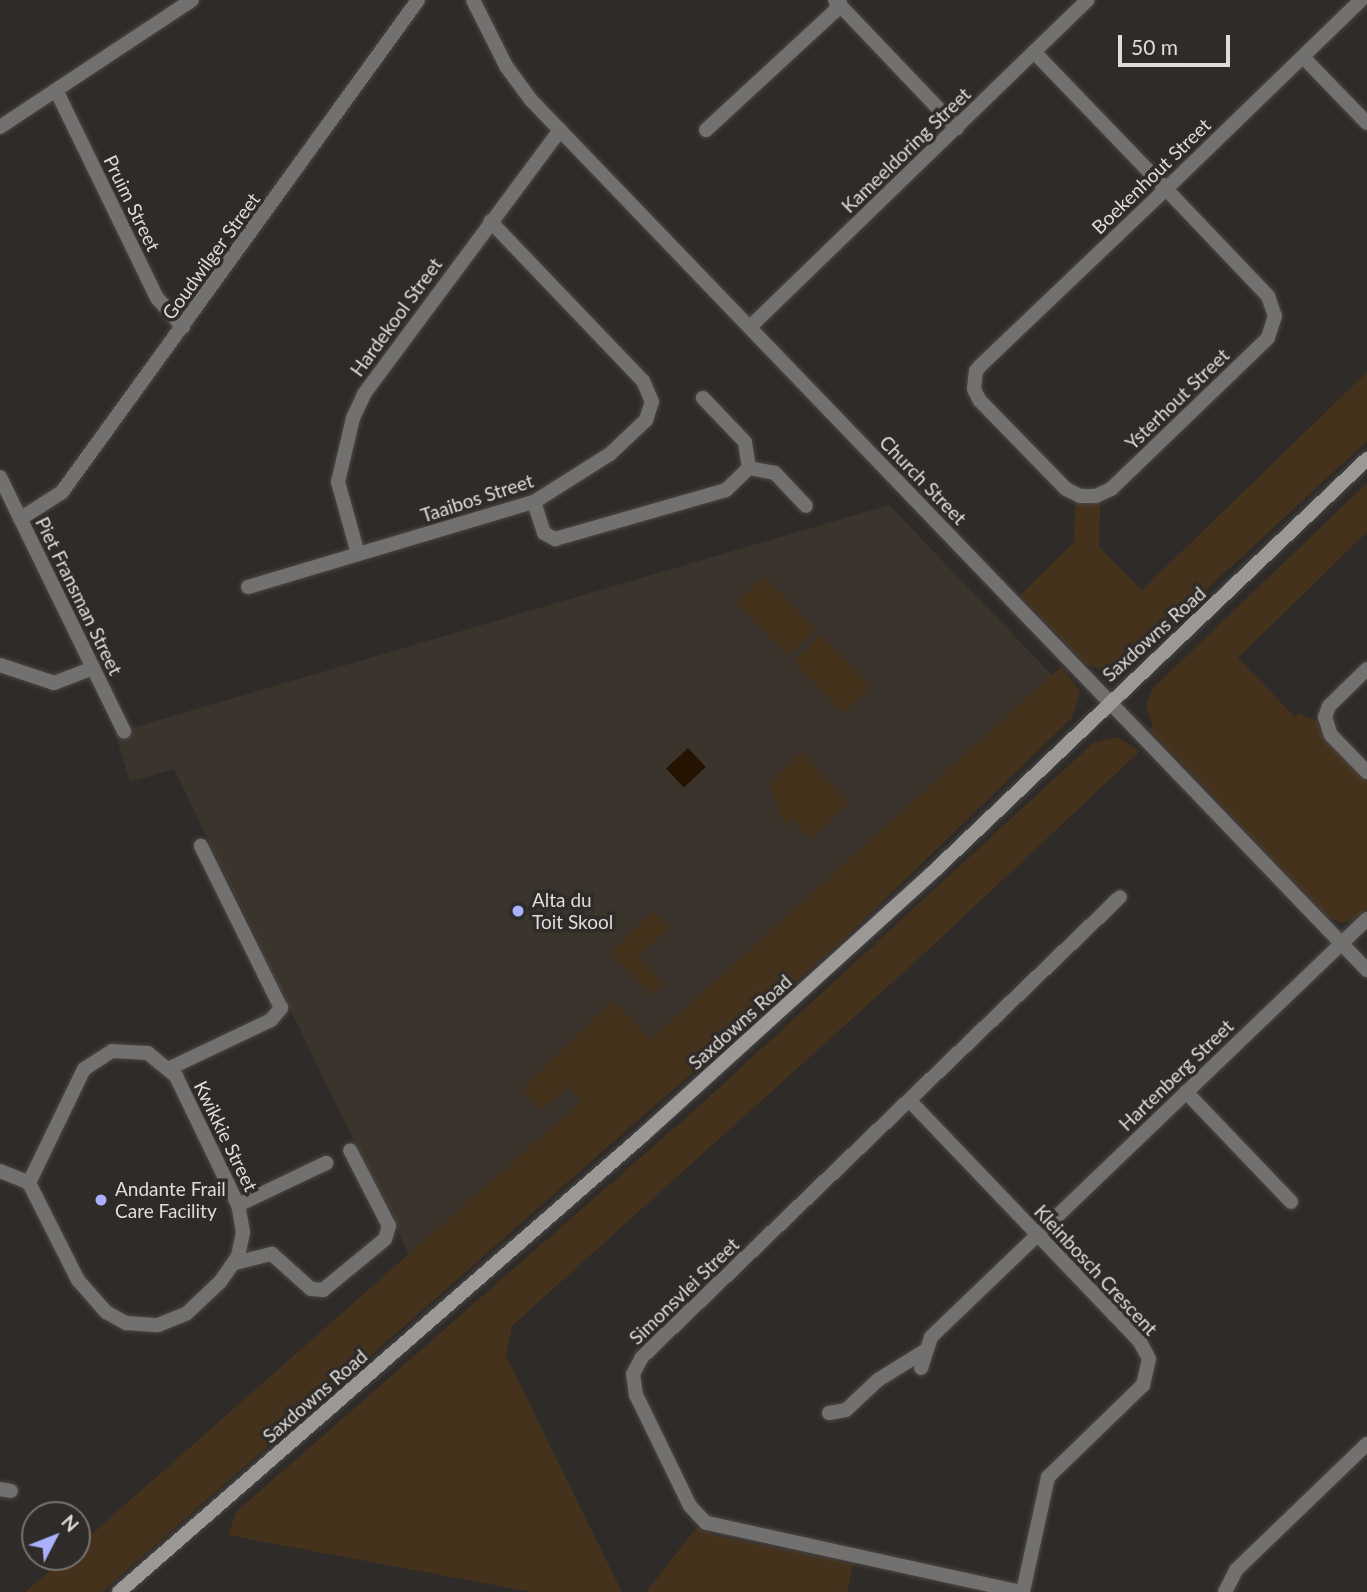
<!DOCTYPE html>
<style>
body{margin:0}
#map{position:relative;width:1367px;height:1592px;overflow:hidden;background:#2e2b28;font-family:Lato,sans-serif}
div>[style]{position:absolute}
.built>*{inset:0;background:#3b342d}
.green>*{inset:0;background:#45321c;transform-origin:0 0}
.water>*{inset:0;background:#251200;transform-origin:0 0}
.roads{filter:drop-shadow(0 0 2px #4a4745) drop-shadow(0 0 2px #4a4745)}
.street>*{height:14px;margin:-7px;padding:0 7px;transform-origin:7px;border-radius:7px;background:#72716f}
.secondary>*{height:14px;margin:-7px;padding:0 7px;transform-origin:7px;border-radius:7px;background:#9b9895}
.dots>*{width:19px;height:19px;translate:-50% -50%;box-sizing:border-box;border:4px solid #2e2b28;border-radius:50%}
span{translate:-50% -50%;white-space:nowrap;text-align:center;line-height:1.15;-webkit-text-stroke:7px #2e2b28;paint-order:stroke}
.street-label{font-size:19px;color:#dfdddb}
.poi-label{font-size:19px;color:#dfdddb}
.left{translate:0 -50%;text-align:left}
.north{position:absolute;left:21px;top:1501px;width:70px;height:70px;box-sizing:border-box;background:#2e2b28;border:2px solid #757270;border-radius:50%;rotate:48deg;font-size:19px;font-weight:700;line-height:28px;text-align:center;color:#dfdddb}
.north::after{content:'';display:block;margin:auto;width:24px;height:32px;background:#a9b0fc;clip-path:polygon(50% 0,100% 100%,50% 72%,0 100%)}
.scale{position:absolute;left:1118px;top:35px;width:112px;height:32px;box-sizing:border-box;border:4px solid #dfdddb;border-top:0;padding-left:9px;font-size:21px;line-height:24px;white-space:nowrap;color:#dfdddb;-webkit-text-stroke:5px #2e2b28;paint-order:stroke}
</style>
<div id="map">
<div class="built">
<div style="clip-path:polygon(889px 505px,1053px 676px,410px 1257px,174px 769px,130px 782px,115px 733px)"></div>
</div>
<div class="green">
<div style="clip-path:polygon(1367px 372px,1367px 441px,1123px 667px,1106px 671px,1086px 664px,1020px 595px,1074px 542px,1075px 501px,1100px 502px,1099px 547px,1142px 590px)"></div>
<div style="clip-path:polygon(1367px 483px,1367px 532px,1238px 658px,1295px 717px,1299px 714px,1318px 721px,1325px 738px,1367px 782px,1367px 908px,1356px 919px,1342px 923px,1328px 917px,1149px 729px,1153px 726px,1146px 707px,1152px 689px)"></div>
<div style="left:764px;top:576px;width:74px;height:38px;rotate:46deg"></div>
<div style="left:821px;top:635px;width:72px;height:38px;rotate:46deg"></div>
<div style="clip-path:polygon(1062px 666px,1080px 692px,1072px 718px,843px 940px,102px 1592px,25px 1592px,65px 1557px,77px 1557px,77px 1547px,582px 1101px,569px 1086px,541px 1110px,522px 1089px,609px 1004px,616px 1002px,650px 1040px)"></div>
<div style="clip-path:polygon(1117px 737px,1140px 751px,926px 952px,512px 1326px,506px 1356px,622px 1592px,532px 1592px,228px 1535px,236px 1512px,698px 1107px,1093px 743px)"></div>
<div style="clip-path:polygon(801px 752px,849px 802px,811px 839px,792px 819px,786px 824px,782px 819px,769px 784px)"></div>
<div style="clip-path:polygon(653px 911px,670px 927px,638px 957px,664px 984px,652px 996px,610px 953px)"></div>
<div style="clip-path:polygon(697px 1527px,714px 1535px,853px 1564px,847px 1592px,646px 1592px)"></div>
</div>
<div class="water">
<div style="left:688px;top:748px;width:26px;height:30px;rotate:47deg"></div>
</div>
<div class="roads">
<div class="street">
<div style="left:473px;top:0;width:74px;rotate:63.4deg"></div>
<div style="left:506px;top:66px;width:42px;rotate:53.7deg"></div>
<div style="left:531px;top:100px;width:1207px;rotate:46.14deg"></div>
<div style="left:835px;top:0;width:177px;rotate:46.4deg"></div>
<div style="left:1034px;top:52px;width:190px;rotate:46.1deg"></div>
<div style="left:1166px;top:189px;width:148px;rotate:46.4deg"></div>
<div style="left:1268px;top:296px;width:21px;rotate:71deg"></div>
<div style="left:1275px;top:316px;width:23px;rotate:108deg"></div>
<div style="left:1268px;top:338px;width:218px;rotate:136.1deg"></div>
<div style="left:1111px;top:489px;width:17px;rotate:155deg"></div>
<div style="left:1096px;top:496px;width:16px;rotate:180deg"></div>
<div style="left:1080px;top:496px;width:16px;rotate:-153deg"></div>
<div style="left:1066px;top:489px;width:123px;rotate:-134.3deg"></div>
<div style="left:980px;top:401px;width:13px;rotate:-117deg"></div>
<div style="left:974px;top:389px;width:18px;rotate:-84deg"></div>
<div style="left:976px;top:371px;width:6px;rotate:-51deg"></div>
<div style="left:980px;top:366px;width:257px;rotate:-43.6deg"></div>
<div style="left:1166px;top:189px;width:272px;rotate:-44.1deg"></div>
<div style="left:1303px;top:57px;width:92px;rotate:45.9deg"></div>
<div style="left:56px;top:90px;width:231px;rotate:64.1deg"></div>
<div style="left:157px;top:298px;width:39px;rotate:48deg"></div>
<div style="left:0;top:127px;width:230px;rotate:-33.5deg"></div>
<div style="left:706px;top:130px;width:174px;rotate:-42.7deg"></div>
<div style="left:834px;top:12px;width:13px;rotate:-63deg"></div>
<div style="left:750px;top:327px;width:470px;rotate:-44.1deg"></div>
<div style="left:749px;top:468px;width:26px;rotate:11deg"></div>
<div style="left:775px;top:473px;width:45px;rotate:46.8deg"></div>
<div style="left:0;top:477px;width:283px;rotate:64deg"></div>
<div style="left:534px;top:502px;width:33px;rotate:72deg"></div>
<div style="left:544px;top:533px;width:13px;rotate:29deg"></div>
<div style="left:555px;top:539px;width:178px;rotate:-16deg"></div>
<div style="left:726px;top:490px;width:32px;rotate:-44deg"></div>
<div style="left:749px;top:468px;width:26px;rotate:-99deg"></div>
<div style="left:745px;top:442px;width:61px;rotate:-133.7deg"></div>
<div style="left:20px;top:519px;width:50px;rotate:-32.7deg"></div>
<div style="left:62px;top:492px;width:607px;rotate:-54.11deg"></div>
<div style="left:358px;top:554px;width:75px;rotate:-105.5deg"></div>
<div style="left:338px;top:482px;width:66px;rotate:-76.8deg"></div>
<div style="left:353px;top:418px;width:26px;rotate:-65deg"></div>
<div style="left:364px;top:394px;width:329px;rotate:-53.4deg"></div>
<div style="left:248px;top:587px;width:298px;rotate:-16.6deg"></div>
<div style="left:534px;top:502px;width:90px;rotate:-32.3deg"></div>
<div style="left:610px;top:454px;width:50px;rotate:-43.4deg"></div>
<div style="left:646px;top:420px;width:19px;rotate:-72deg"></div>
<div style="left:652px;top:402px;width:23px;rotate:-113deg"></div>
<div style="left:643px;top:381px;width:221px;rotate:-133.7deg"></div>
<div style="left:0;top:665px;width:57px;rotate:18.4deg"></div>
<div style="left:54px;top:683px;width:42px;rotate:-21deg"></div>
<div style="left:1367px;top:669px;width:53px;rotate:135.8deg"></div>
<div style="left:1329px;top:706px;width:12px;rotate:110deg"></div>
<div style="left:1325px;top:717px;width:19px;rotate:72deg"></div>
<div style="left:1331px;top:735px;width:52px;rotate:45.8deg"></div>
<div style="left:170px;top:1068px;width:112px;rotate:-25.4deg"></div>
<div style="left:271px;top:1020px;width:16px;rotate:-50deg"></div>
<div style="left:281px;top:1008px;width:181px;rotate:-116.3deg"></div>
<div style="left:1186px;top:1092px;width:152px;rotate:46.3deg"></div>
<div style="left:909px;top:1100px;width:335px;rotate:46.3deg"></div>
<div style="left:1140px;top:1342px;width:19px;rotate:62deg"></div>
<div style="left:1149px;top:1359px;width:27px;rotate:103deg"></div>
<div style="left:1143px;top:1385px;width:132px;rotate:135.9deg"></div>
<div style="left:1048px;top:1477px;width:118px;rotate:102.3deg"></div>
<div style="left:0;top:1171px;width:31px;rotate:22deg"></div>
<div style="left:29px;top:1183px;width:109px;rotate:63.2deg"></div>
<div style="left:78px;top:1280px;width:43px;rotate:48.8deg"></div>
<div style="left:106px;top:1312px;width:23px;rotate:29deg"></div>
<div style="left:126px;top:1323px;width:32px;rotate:4deg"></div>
<div style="left:158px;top:1325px;width:31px;rotate:-22deg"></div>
<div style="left:187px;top:1313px;width:45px;rotate:-43.2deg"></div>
<div style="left:220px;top:1282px;width:32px;rotate:-55deg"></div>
<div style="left:238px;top:1256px;width:25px;rotate:-78deg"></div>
<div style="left:243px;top:1232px;width:27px;rotate:-100deg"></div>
<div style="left:238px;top:1205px;width:143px;rotate:-115.7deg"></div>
<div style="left:176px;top:1076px;width:36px;rotate:-141deg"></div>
<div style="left:148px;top:1053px;width:36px;rotate:-177deg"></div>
<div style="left:112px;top:1051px;width:33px;rotate:147deg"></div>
<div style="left:84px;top:1069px;width:127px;rotate:115.8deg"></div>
<div style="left:238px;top:1205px;width:98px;rotate:-25.5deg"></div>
<div style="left:235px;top:1263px;width:38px;rotate:-14deg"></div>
<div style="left:272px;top:1254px;width:52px;rotate:41.9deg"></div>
<div style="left:311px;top:1289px;width:12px;rotate:5deg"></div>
<div style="left:323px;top:1290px;width:80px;rotate:-39.4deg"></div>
<div style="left:385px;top:1239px;width:14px;rotate:-73deg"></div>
<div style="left:389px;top:1226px;width:85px;rotate:-117.2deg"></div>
<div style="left:921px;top:1368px;width:33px;rotate:-72deg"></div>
<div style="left:931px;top:1337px;width:604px;rotate:-43.79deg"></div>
<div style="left:829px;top:1413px;width:17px;rotate:-10deg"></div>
<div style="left:846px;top:1410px;width:44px;rotate:-43.2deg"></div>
<div style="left:878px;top:1380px;width:53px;rotate:-31.9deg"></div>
<div style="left:0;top:1489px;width:11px;rotate:10deg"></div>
<div style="left:1021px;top:1592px;width:322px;rotate:-167.6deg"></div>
<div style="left:706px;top:1523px;width:23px;rotate:-133deg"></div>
<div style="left:690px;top:1506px;width:123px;rotate:-115.9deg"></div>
<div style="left:636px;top:1395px;width:21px;rotate:-98deg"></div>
<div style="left:633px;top:1374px;width:19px;rotate:-62deg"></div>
<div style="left:642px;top:1357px;width:663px;rotate:-43.9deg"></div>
<div style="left:1225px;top:1592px;width:25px;rotate:-63deg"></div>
<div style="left:1236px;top:1570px;width:182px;rotate:-43.9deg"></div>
</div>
<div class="secondary">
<div style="left:119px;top:1592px;width:694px;rotate:-41.08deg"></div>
<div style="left:642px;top:1136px;width:391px;rotate:-42.2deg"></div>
<div style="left:932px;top:873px;width:601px;rotate:-43.58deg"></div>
</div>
</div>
<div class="dots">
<div style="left:518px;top:911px;background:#a9b0fc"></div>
<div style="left:101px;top:1200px;background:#a9b0fc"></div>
</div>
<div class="street-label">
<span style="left:906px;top:150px;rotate:-44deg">Kameeldoring Street</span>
<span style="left:1151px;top:176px;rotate:-44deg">Boekenhout Street</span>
<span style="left:132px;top:203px;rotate:64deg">Pruim Street</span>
<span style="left:211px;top:256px;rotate:-54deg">Goudwilger Street</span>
<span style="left:396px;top:317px;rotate:-54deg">Hardekool Street</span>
<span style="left:1177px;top:399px;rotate:-44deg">Ysterhout Street</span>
<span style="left:923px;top:480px;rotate:46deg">Church Street</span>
<span style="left:477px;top:498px;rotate:-18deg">Taaibos Street</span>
<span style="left:79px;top:596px;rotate:64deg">Piet Fransman Street</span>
<span style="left:1154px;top:634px;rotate:-42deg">Saxdowns Road</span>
<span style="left:740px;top:1022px;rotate:-42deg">Saxdowns Road</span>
<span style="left:1176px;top:1075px;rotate:-44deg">Hartenberg Street</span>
<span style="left:226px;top:1136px;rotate:64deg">Kwikkie Street</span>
<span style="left:1096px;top:1270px;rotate:47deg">Kleinbosch Crescent</span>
<span style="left:684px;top:1291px;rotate:-44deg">Simonsvlei Street</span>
<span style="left:315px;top:1396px;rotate:-41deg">Saxdowns Road</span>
</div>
<div class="poi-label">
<span class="left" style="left:532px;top:911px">Alta du<br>Toit Skool</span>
<span class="left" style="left:115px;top:1200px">Andante Frail<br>Care Facility</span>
</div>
<div class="north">N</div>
<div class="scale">50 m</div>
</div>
